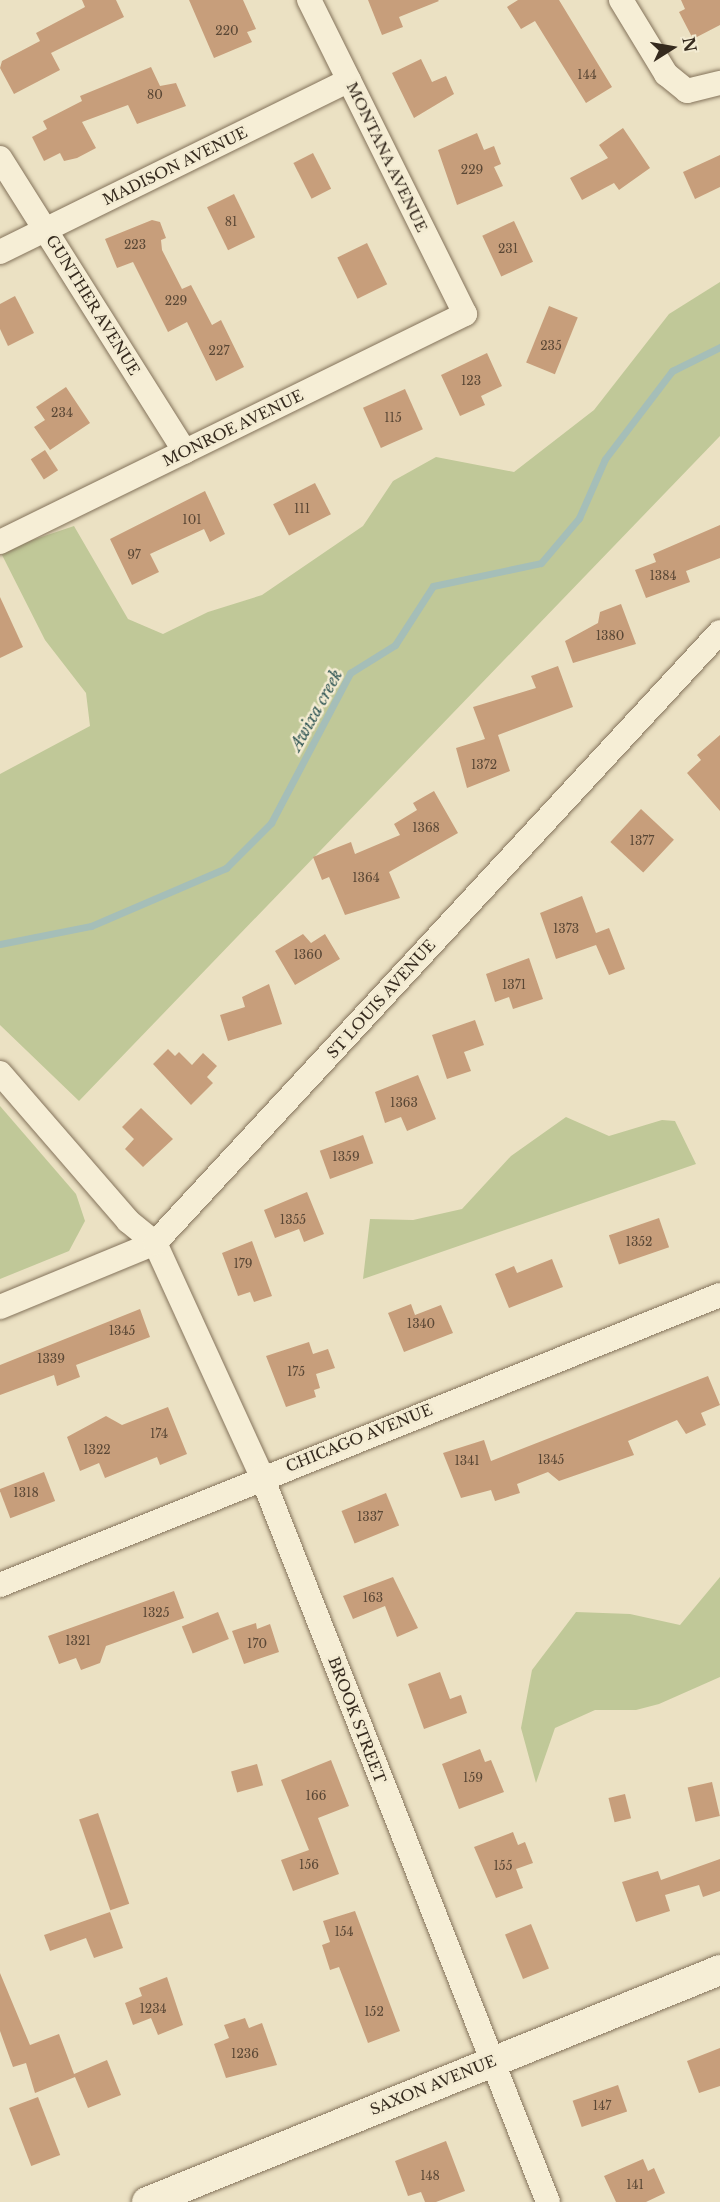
<!DOCTYPE html>
<style>
body{margin:0}
#map{position:relative;width:720px;height:2202px;overflow:hidden;background:#ebe1c3;font-family:"Libre Baskerville",serif}
div>[style]{position:absolute}
.green>*{inset:0;background:#c0c898}
.stream>*{height:7px;margin:-3.5px;padding:0 3.5px;transform-origin:3.5px;border-radius:3.5px;background:#a5beb8}
.building>*{inset:0;background:#c79e7b;transform-origin:0 0}
.roads{filter:drop-shadow(0 0 2px #84735b) drop-shadow(0 0 2px #84735b)}
.minor>*{height:24px;margin:-12px;padding:0 12px;transform-origin:12px;border-radius:12px;background:#f6eed6}
.tertiary>*{height:30px;margin:-15px;padding:0 15px;transform-origin:15px;border-radius:15px;background:#f6eed6}
span{translate:-50% -50%;white-space:nowrap;text-align:center;line-height:1.15;-webkit-text-stroke:5px #f3ebd2;paint-order:stroke}
.number-label{font-size:12px;color:#5a4735}
.number-label span{-webkit-text-stroke-width:0}
.street-label{font-size:15px;color:#352a1e}
.water-label{font-size:16px;color:#2e5453;font-style:italic}
.north{position:absolute;left:642px;top:18px;width:60px;height:60px;-webkit-text-stroke:4px #f3ebd2;paint-order:stroke;rotate:79deg;font-size:16px;font-weight:700;line-height:24px;text-align:center;color:#352a1e}
.north::after{content:'';display:block;margin:auto;width:21px;height:27px;background:#352a1e;clip-path:polygon(50% 0,100% 100%,50% 72%,0 100%)}
</style>
<div id="map">
<div class="green">
<div style="clip-path:polygon(720px 282px,720px 436px,79px 1101px,0 1025px,0 774px,90px 726px,86px 693px,45px 640px,0 551px,74px 526px,128px 619px,163px 634px,208px 612px,262px 595px,363px 526px,393px 481px,436px 457px,514px 472px,594px 410px,669px 314px)"></div>
<div style="clip-path:polygon(0 1106px,76px 1194px,85px 1221px,69px 1251px,0 1279px)"></div>
<div style="clip-path:polygon(566px 1117px,609px 1136px,662px 1120px,675px 1121px,696px 1164px,363px 1279px,370px 1219px,413px 1220px,462px 1209px,511px 1156px)"></div>
<div style="clip-path:polygon(720px 1577px,720px 1677px,659px 1704px,636px 1710px,595px 1710px,555px 1728px,536px 1783px,521px 1728px,532px 1670px,576px 1612px,630px 1614px,680px 1625px)"></div>
</div>
<div class="stream">
<div style="left:0;top:944px;width:93px;rotate:-11.2deg"></div>
<div style="left:91px;top:926px;width:147px;rotate:-23.2deg"></div>
<div style="left:226px;top:868px;width:64px;rotate:-45deg"></div>
<div style="left:271px;top:823px;width:170px;rotate:-62.2deg"></div>
<div style="left:350px;top:673px;width:53px;rotate:-31.9deg"></div>
<div style="left:395px;top:645px;width:70px;rotate:-57.2deg"></div>
<div style="left:433px;top:586px;width:110px;rotate:-12deg"></div>
<div style="left:541px;top:563px;width:59px;rotate:-49.8deg"></div>
<div style="left:579px;top:518px;width:64px;rotate:-66.2deg"></div>
<div style="left:605px;top:459px;width:111px;rotate:-52.7deg"></div>
<div style="left:672px;top:371px;width:54px;rotate:-26.6deg"></div>
</div>
<div class="building">
<div style="clip-path:polygon(82px 0,116px 0,124px 17px,51px 53px,60px 70px,14px 94px,0 68px,2px 61px,40px 41px,36px 33px,85px 7px)"></div>
<div style="clip-path:polygon(189px 0,243px 0,256px 29px,247px 32px,252px 42px,214px 58px)"></div>
<div style="clip-path:polygon(368px 0,438px 0,439px 1px,399px 17px,403px 27px,382px 35px)"></div>
<div style="clip-path:polygon(518px 0,559px 0,612px 87px,586px 103px,535px 21px,521px 29px,507px 7px)"></div>
<div style="clip-path:polygon(681px 0,720px 0,720px 25px,693px 39px,679px 12px,685px 9px)"></div>
<div style="clip-path:polygon(421px 59px,432px 82px,446px 76px,454px 94px,414px 118px,392px 73px)"></div>
<div style="clip-path:polygon(151px 67px,160px 86px,176px 83px,186px 106px,137px 124px,128px 105px,82px 122px,96px 148px,77px 158px,64px 161px,60px 153px,44px 161px,32px 137px,47px 129px,43px 121px,82px 101px,80px 96px)"></div>
<div style="clip-path:polygon(623px 128px,650px 168px,619px 190px,614px 183px,582px 200px,570px 178px,608px 158px,599px 145px)"></div>
<div style="clip-path:polygon(477px 133px,484px 150px,494px 146px,501px 164px,494px 167px,503px 186px,457px 205px,438px 150px)"></div>
<div style="left:313px;top:153px;width:40px;height:22px;rotate:63deg"></div>
<div style="clip-path:polygon(720px 155px,720px 187px,695px 199px,683px 172px)"></div>
<div style="left:234px;top:194px;width:48px;height:30px;rotate:64deg"></div>
<div style="clip-path:polygon(152px 220px,160px 222px,166px 238px,161px 240px,162px 250px,182px 289px,191px 285px,212px 325px,221px 320px,244px 367px,216px 381px,187px 322px,168px 332px,133px 262px,117px 268px,105px 239px)"></div>
<div style="left:514px;top:221px;width:45px;height:35px;rotate:65deg"></div>
<div style="left:367px;top:243px;width:46px;height:33px;rotate:64deg"></div>
<div style="clip-path:polygon(15px 296px,34px 333px,8px 346px,0 329px,0 304px)"></div>
<div style="left:549px;top:306px;width:31px;height:61px;rotate:22deg"></div>
<div style="clip-path:polygon(487px 353px,502px 386px,481px 396px,485px 405px,460px 416px,441px 375px)"></div>
<div style="clip-path:polygon(66px 387px,90px 423px,50px 450px,34px 427px,45px 420px,36px 407px)"></div>
<div style="left:405px;top:389px;width:44px;height:46px;rotate:66deg"></div>
<div style="left:45px;top:450px;width:24px;height:17px;rotate:57deg"></div>
<div style="left:315px;top:483px;width:35px;height:47px;rotate:63deg"></div>
<div style="clip-path:polygon(205px 491px,225px 534px,210px 542px,204px 529px,150px 554px,159px 572px,132px 585px,110px 539px)"></div>
<div style="clip-path:polygon(720px 525px,720px 558px,686px 571px,690px 582px,646px 598px,635px 570px,656px 562px,653px 554px)"></div>
<div style="clip-path:polygon(0 597px,23px 647px,0 658px)"></div>
<div style="clip-path:polygon(621px 604px,636px 644px,573px 663px,565px 641px,598px 623px,600px 612px)"></div>
<div style="clip-path:polygon(558px 666px,573px 707px,498px 735px,510px 771px,467px 788px,456px 748px,485px 739px,473px 707px,536px 688px,531px 676px)"></div>
<div style="clip-path:polygon(720px 735px,720px 811px,687px 773px,701px 760px,697px 755px)"></div>
<div style="clip-path:polygon(434px 791px,458px 833px,389px 872px,400px 898px,345px 915px,329px 877px,322px 880px,313px 857px,351px 842px,355px 854px,400px 835px,394px 824px,417px 810px,413px 803px)"></div>
<div style="left:641px;top:809px;width:45px;height:45px;rotate:43deg"></div>
<div style="clip-path:polygon(582px 896px,596px 933px,609px 928px,625px 969px,609px 975px,596px 945px,556px 959px,540px 913px)"></div>
<div style="clip-path:polygon(303px 934px,311px 943px,325px 934px,340px 959px,295px 985px,275px 951px)"></div>
<div style="clip-path:polygon(529px 958px,543px 999px,513px 1009px,509px 997px,495px 1002px,486px 974px)"></div>
<div style="clip-path:polygon(269px 984px,282px 1024px,228px 1041px,220px 1015px,245px 1007px,242px 997px)"></div>
<div style="clip-path:polygon(475px 1020px,484px 1045px,464px 1052px,471px 1071px,447px 1079px,432px 1035px)"></div>
<div style="clip-path:polygon(168px 1049px,175px 1056px,179px 1052px,192px 1065px,203px 1053px,217px 1066px,207px 1077px,213px 1083px,191px 1105px,153px 1064px)"></div>
<div style="clip-path:polygon(418px 1075px,436px 1119px,407px 1131px,401px 1117px,385px 1123px,375px 1092px)"></div>
<div style="clip-path:polygon(141px 1108px,173px 1139px,143px 1167px,125px 1149px,134px 1139px,122px 1127px)"></div>
<div style="left:363px;top:1135px;width:30px;height:46px;rotate:70deg"></div>
<div style="clip-path:polygon(307px 1192px,324px 1234px,304px 1242px,299px 1229px,275px 1238px,264px 1210px)"></div>
<div style="left:659px;top:1218px;width:31px;height:53px;rotate:71deg"></div>
<div style="clip-path:polygon(252px 1241px,272px 1296px,254px 1302px,250px 1292px,238px 1296px,222px 1253px)"></div>
<div style="clip-path:polygon(552px 1259px,563px 1287px,509px 1308px,495px 1274px,514px 1266px,517px 1273px)"></div>
<div style="clip-path:polygon(411px 1304px,415px 1315px,441px 1305px,453px 1333px,404px 1352px,388px 1313px)"></div>
<div style="clip-path:polygon(140px 1309px,150px 1337px,76px 1365px,80px 1377px,57px 1386px,54px 1375px,0 1395px,0 1365px)"></div>
<div style="clip-path:polygon(309px 1342px,313px 1354px,328px 1349px,335px 1368px,316px 1374px,320px 1388px,314px 1390px,316px 1397px,286px 1407px,266px 1356px)"></div>
<div style="clip-path:polygon(708px 1376px,720px 1405px,701px 1413px,706px 1425px,686px 1434px,677px 1420px,628px 1441px,634px 1455px,559px 1481px,548px 1472px,517px 1484px,520px 1493px,495px 1501px,491px 1490px,461px 1498px,443px 1453px,484px 1440px,491px 1461px)"></div>
<div style="clip-path:polygon(168px 1407px,187px 1454px,160px 1465px,157px 1457px,105px 1478px,99px 1463px,80px 1471px,67px 1437px,106px 1416px,122px 1425px)"></div>
<div style="left:44px;top:1472px;width:31px;height:48px;rotate:69deg"></div>
<div style="left:386px;top:1493px;width:35px;height:48px;rotate:68deg"></div>
<div style="clip-path:polygon(393px 1577px,418px 1628px,397px 1637px,385px 1606px,353px 1619px,343px 1596px)"></div>
<div style="clip-path:polygon(174px 1591px,184px 1618px,106px 1646px,100px 1663px,81px 1670px,76px 1658px,59px 1664px,48px 1636px)"></div>
<div style="left:218px;top:1612px;width:29px;height:39px;rotate:68deg"></div>
<div style="clip-path:polygon(256px 1623px,257px 1629px,270px 1624px,279px 1652px,244px 1664px,232px 1631px)"></div>
<div style="clip-path:polygon(440px 1672px,450px 1699px,461px 1695px,467px 1713px,424px 1729px,408px 1684px)"></div>
<div style="clip-path:polygon(480px 1749px,485px 1762px,491px 1760px,504px 1792px,459px 1809px,442px 1764px)"></div>
<div style="clip-path:polygon(331px 1760px,349px 1806px,318px 1818px,339px 1874px,293px 1891px,281px 1860px,309px 1850px,281px 1780px)"></div>
<div style="left:257px;top:1764px;width:22px;height:27px;rotate:74deg"></div>
<div style="left:712px;top:1782px;width:35px;height:25px;rotate:77deg"></div>
<div style="left:625px;top:1794px;width:25px;height:17px;rotate:76deg"></div>
<div style="left:98px;top:1813px;width:96px;height:20px;rotate:71deg"></div>
<div style="clip-path:polygon(513px 1832px,518px 1845px,525px 1842px,533px 1863px,516px 1869px,523px 1888px,496px 1898px,474px 1847px)"></div>
<div style="clip-path:polygon(720px 1859px,720px 1891px,703px 1897px,699px 1885px,665px 1895px,670px 1911px,636px 1922px,622px 1882px,658px 1871px,661px 1880px)"></div>
<div style="clip-path:polygon(355px 1911px,400px 2031px,368px 2043px,339px 1967px,330px 1970px,322px 1945px,330px 1942px,323px 1921px)"></div>
<div style="clip-path:polygon(110px 1912px,123px 1948px,94px 1958px,86px 1938px,50px 1951px,44px 1935px)"></div>
<div style="left:531px;top:1924px;width:48px;height:28px;rotate:68deg"></div>
<div style="clip-path:polygon(0 1973px,30px 2045px,59px 2034px,74px 2074px,107px 2060px,121px 2095px,88px 2108px,75px 2077px,35px 2093px,26px 2063px,13px 2067px,0 2031px)"></div>
<div style="clip-path:polygon(167px 1977px,183px 2025px,158px 2035px,151px 2018px,133px 2025px,125px 2003px,142px 1996px,139px 1988px)"></div>
<div style="clip-path:polygon(245px 2018px,249px 2028px,262px 2023px,277px 2065px,226px 2078px,214px 2044px,229px 2038px,224px 2025px)"></div>
<div style="clip-path:polygon(720px 2048px,720px 2086px,699px 2093px,687px 2061px)"></div>
<div style="left:618px;top:2085px;width:28px;height:48px;rotate:71deg"></div>
<div style="left:38px;top:2097px;width:62px;height:31px;rotate:69deg"></div>
<div style="clip-path:polygon(446px 2141px,465px 2191px,436px 2202px,425px 2202px,421px 2192px,408px 2196px,395px 2161px)"></div>
<div style="clip-path:polygon(643px 2159px,648px 2171px,654px 2168px,665px 2193px,646px 2202px,616px 2202px,604px 2176px)"></div>
</div>
<div class="roads">
<div class="minor">
<div style="left:621px;top:0;width:87px;rotate:58.7deg"></div>
<div style="left:666px;top:74px;width:27px;rotate:39deg"></div>
<div style="left:687px;top:91px;width:34px;rotate:-14deg"></div>
<div style="left:0;top:158px;width:347px;rotate:57.8deg"></div>
<div style="left:0;top:252px;width:389px;rotate:-26.2deg"></div>
<div style="left:0;top:542px;width:518px;rotate:-26.12deg"></div>
<div style="left:465px;top:314px;width:351px;rotate:-116.4deg"></div>
<div style="left:0;top:1073px;width:196px;rotate:49.1deg"></div>
<div style="left:128px;top:1221px;width:35px;rotate:39deg"></div>
<div style="left:155px;top:1243px;width:257px;rotate:65.4deg"></div>
<div style="left:262px;top:1477px;width:779px;rotate:68.47deg"></div>
<div style="left:0;top:1307px;width:168px;rotate:-22.4deg"></div>
<div style="left:155px;top:1243px;width:832px;rotate:-47.24deg"></div>
<div style="left:0;top:1585px;width:776px;rotate:-21.94deg"></div>
</div>
<div class="tertiary">
<div style="left:147px;top:2202px;width:618px;rotate:-22.04deg"></div>
</div>
</div>
<div class="number-label">
<span style="left:227px;top:31px">220</span>
<span style="left:587px;top:75px">144</span>
<span style="left:155px;top:95px">80</span>
<span style="left:472px;top:170px">229</span>
<span style="left:231px;top:222px">81</span>
<span style="left:135px;top:245px">223</span>
<span style="left:508px;top:249px">231</span>
<span style="left:176px;top:301px">229</span>
<span style="left:551px;top:346px">235</span>
<span style="left:219px;top:351px">227</span>
<span style="left:471px;top:381px">123</span>
<span style="left:62px;top:413px">234</span>
<span style="left:393px;top:418px">115</span>
<span style="left:302px;top:509px">111</span>
<span style="left:192px;top:520px">101</span>
<span style="left:134px;top:555px">97</span>
<span style="left:663px;top:576px">1384</span>
<span style="left:610px;top:636px">1380</span>
<span style="left:484px;top:765px">1372</span>
<span style="left:426px;top:828px">1368</span>
<span style="left:642px;top:841px">1377</span>
<span style="left:366px;top:878px">1364</span>
<span style="left:566px;top:929px">1373</span>
<span style="left:308px;top:955px">1360</span>
<span style="left:514px;top:985px">1371</span>
<span style="left:404px;top:1103px">1363</span>
<span style="left:346px;top:1157px">1359</span>
<span style="left:293px;top:1220px">1355</span>
<span style="left:639px;top:1242px">1352</span>
<span style="left:243px;top:1264px">179</span>
<span style="left:421px;top:1324px">1340</span>
<span style="left:122px;top:1331px">1345</span>
<span style="left:51px;top:1359px">1339</span>
<span style="left:296px;top:1372px">175</span>
<span style="left:159px;top:1434px">174</span>
<span style="left:97px;top:1450px">1322</span>
<span style="left:551px;top:1460px">1345</span>
<span style="left:467px;top:1461px">1341</span>
<span style="left:26px;top:1493px">1318</span>
<span style="left:370px;top:1517px">1337</span>
<span style="left:373px;top:1598px">163</span>
<span style="left:156px;top:1613px">1325</span>
<span style="left:78px;top:1641px">1321</span>
<span style="left:257px;top:1644px">170</span>
<span style="left:473px;top:1778px">159</span>
<span style="left:316px;top:1796px">166</span>
<span style="left:309px;top:1865px">156</span>
<span style="left:503px;top:1866px">155</span>
<span style="left:344px;top:1932px">154</span>
<span style="left:153px;top:2009px">1234</span>
<span style="left:374px;top:2012px">152</span>
<span style="left:245px;top:2054px">1236</span>
<span style="left:602px;top:2106px">147</span>
<span style="left:430px;top:2176px">148</span>
<span style="left:635px;top:2185px">141</span>
</div>
<div class="street-label">
<span style="left:387px;top:157px;rotate:64deg">MONTANA AVENUE</span>
<span style="left:175px;top:166px;rotate:-26deg">MADISON AVENUE</span>
<span style="left:93px;top:305px;rotate:58deg">GUNTHER AVENUE</span>
<span style="left:233px;top:428px;rotate:-26deg">MONROE AVENUE</span>
<span style="left:381px;top:999px;rotate:-48deg">ST LOUIS AVENUE</span>
<span style="left:359px;top:1438px;rotate:-22deg">CHICAGO AVENUE</span>
<span style="left:357px;top:1720px;rotate:69deg">BROOK STREET</span>
<span style="left:433px;top:2085px;rotate:-22deg">SAXON AVENUE</span>
</div>
<div class="water-label">
<span style="left:316px;top:710px;rotate:-61deg">Awixa creek</span>
</div>
<div class="north">N</div>
</div>
